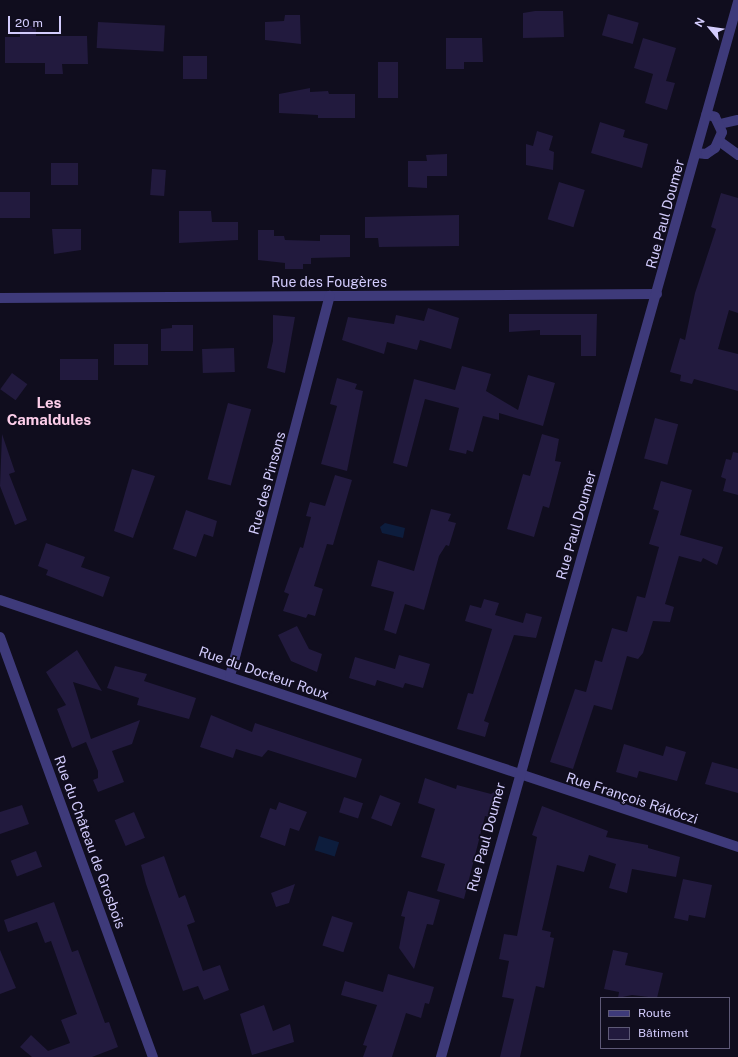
<!DOCTYPE html>
<meta charset="utf-8">
<style>
body{margin:0}
#map{position:relative;width:738px;height:1057px;overflow:hidden;background:#100d1e;font-family:"Public Sans",sans-serif}
div>[style]{position:absolute}
.water>*{inset:0;background:#0d1d3d;transform-origin:0 0}
.building>*{inset:0;background:#221a3e;transform-origin:0 0}
.street>*{height:10px;margin:-5px;padding:0 5px;transform-origin:5px;border-radius:5px;background:#3e3a7a}
span{translate:-50% -50%;white-space:nowrap;text-align:center;line-height:1.15;-webkit-text-stroke:3.5px #100d1e;paint-order:stroke}
.street-label{font-size:14px;color:#d3ccfd}
.neighbourhood-label{font-size:15px;color:#fdceea;font-weight:700}
.legend{position:absolute;left:600px;top:997px;width:130px;height:52px;box-sizing:border-box;background:#100d1e;border:1px solid #5e5977;margin:0;padding:5px 7px;list-style:none;font-size:12px;color:#d3ccfd}
.legend li{display:flex;align-items:center;gap:8px;height:20px}
.legend b{width:20px;border:1px solid #5e5977}
.north{position:absolute;left:690px;top:8px;width:40px;height:40px;-webkit-text-stroke:3px #100d1e;paint-order:stroke;rotate:299deg;font-size:11px;font-weight:700;line-height:16px;text-align:center;color:#d3ccfd}
.north::after{content:'';display:block;margin:auto;width:14px;height:18px;background:#d3ccfd;clip-path:polygon(50% 0,100% 100%,50% 72%,0 100%)}
.scale{position:absolute;left:8px;top:16px;width:53px;height:18px;box-sizing:border-box;border:2px solid #d3ccfd;border-top:0;padding-left:5px;font-size:12px;line-height:14px;white-space:nowrap;color:#d3ccfd;-webkit-text-stroke:3px #100d1e;paint-order:stroke}
</style>
<div id="map">
<div class="water">
<div style="clip-path:polygon(385px 523px,405px 528px,403px 538px,382px 533px,380px 527px)"></div>
<div style="left:319px;top:836px;width:21px;height:15px;rotate:17deg"></div>
</div>
<div class="building">
<div style="clip-path:polygon(535px 11px,563px 11px,564px 37px,523px 38px,523px 13px)"></div>
<div style="left:608px;top:14px;width:32px;height:22px;rotate:16deg"></div>
<div style="clip-path:polygon(285px 15px,300px 15px,301px 44px,265px 40px,265px 22px,284px 21px)"></div>
<div style="left:98px;top:22px;width:67px;height:26px;rotate:3deg"></div>
<div style="clip-path:polygon(20px 26px,36px 26px,36px 36px,87px 36px,88px 64px,62px 64px,63px 74px,45px 74px,45px 63px,5px 63px,5px 37px,20px 37px)"></div>
<div style="clip-path:polygon(446px 38px,482px 38px,483px 62px,464px 62px,464px 69px,446px 69px)"></div>
<div style="clip-path:polygon(643px 38px,676px 48px,666px 81px,675px 83px,667px 110px,645px 103px,653px 74px,634px 68px)"></div>
<div style="left:207px;top:56px;width:23px;height:24px;rotate:90deg"></div>
<div style="left:378px;top:62px;width:20px;height:36px"></div>
<div style="clip-path:polygon(310px 88px,310px 92px,328px 91px,329px 94px,355px 94px,355px 118px,318px 118px,318px 115px,279px 113px,279px 94px)"></div>
<div style="clip-path:polygon(600px 122px,625px 130px,623px 137px,648px 144px,642px 168px,591px 153px)"></div>
<div style="clip-path:polygon(537px 131px,553px 136px,549px 150px,554px 152px,553px 170px,526px 165px,526px 144px,533px 146px)"></div>
<div style="clip-path:polygon(447px 154px,447px 176px,427px 176px,427px 188px,408px 187px,408px 161px,427px 161px,426px 155px)"></div>
<div style="left:51px;top:163px;width:27px;height:22px"></div>
<div style="left:152px;top:169px;width:14px;height:26px;rotate:4deg"></div>
<div style="left:559px;top:182px;width:27px;height:39px;rotate:17deg"></div>
<div style="left:30px;top:192px;width:26px;height:30px;rotate:90deg"></div>
<div style="clip-path:polygon(721px 193px,738px 198px,738px 313px,729px 310px,718px 349px,738px 354px,738px 391px,694px 379px,692px 384px,680px 381px,681px 375px,670px 372px,680px 338px,685px 340px,695px 293px,716px 229px,711px 227px)"></div>
<div style="clip-path:polygon(179px 211px,211px 211px,212px 222px,238px 222px,238px 240px,179px 243px)"></div>
<div style="clip-path:polygon(459px 215px,459px 246px,379px 247px,378px 238px,365px 238px,365px 217px)"></div>
<div style="clip-path:polygon(52px 229px,81px 229px,81px 250px,54px 254px)"></div>
<div style="clip-path:polygon(258px 230px,274px 230px,274px 236px,284px 236px,285px 240px,320px 241px,320px 235px,350px 235px,350px 257px,311px 258px,311px 264px,303px 264px,303px 269px,285px 269px,285px 263px,258px 260px)"></div>
<div style="clip-path:polygon(428px 308px,459px 318px,451px 349px,420px 340px,417px 350px,387px 342px,384px 354px,342px 340px,348px 317px,394px 324px,396px 315px,424px 321px)"></div>
<div style="clip-path:polygon(509px 314px,597px 314px,596px 356px,581px 356px,581px 335px,540px 335px,540px 330px,509px 332px)"></div>
<div style="clip-path:polygon(273px 315px,295px 317px,285px 373px,267px 368px,273px 341px)"></div>
<div style="clip-path:polygon(172px 325px,193px 325px,193px 351px,161px 351px,161px 329px,172px 328px)"></div>
<div style="left:148px;top:344px;width:21px;height:34px;rotate:90deg"></div>
<div style="left:234px;top:348px;width:24px;height:32px;rotate:88deg"></div>
<div style="left:98px;top:359px;width:21px;height:38px;rotate:90deg"></div>
<div style="clip-path:polygon(462px 366px,491px 374px,486px 391px,518px 410px,528px 375px,555px 383px,543px 426px,499px 413px,499px 420px,483px 416px,473px 452px,467px 450px,466px 454px,449px 450px,459px 408px,425px 399px,407px 467px,393px 463px,414px 379px,455px 390px)"></div>
<div style="left:12px;top:373px;width:19px;height:20px;rotate:36deg"></div>
<div style="clip-path:polygon(337px 378px,357px 384px,355px 389px,363px 391px,347px 471px,321px 464px,337px 406px,330px 404px)"></div>
<div style="left:228px;top:403px;width:24px;height:79px;rotate:15deg"></div>
<div style="left:655px;top:418px;width:24px;height:42px;rotate:15deg"></div>
<div style="clip-path:polygon(2px 434px,15px 472px,9px 474px,27px 520px,15px 525px,0 486px)"></div>
<div style="clip-path:polygon(542px 434px,559px 439px,555px 461px,561px 462px,549px 508px,543px 506px,534px 537px,507px 529px,523px 474px,530px 476px)"></div>
<div style="clip-path:polygon(733px 452px,738px 453px,738px 495px,723px 491px,726px 479px,721px 477px,726px 459px,731px 460px)"></div>
<div style="clip-path:polygon(132px 469px,155px 476px,133px 538px,114px 531px)"></div>
<div style="clip-path:polygon(335px 475px,352px 480px,333px 545px,327px 544px,314px 586px,323px 589px,315px 616px,308px 614px,306px 618px,283px 611px,289px 594px,284px 592px,300px 547px,303px 548px,311px 517px,306px 516px,310px 502px,325px 506px)"></div>
<div style="clip-path:polygon(661px 481px,692px 490px,680px 535px,723px 547px,717px 565px,703px 558px,701px 562px,679px 556px,665px 604px,674px 607px,670px 622px,653px 621px,643px 653px,638px 659px,627px 656px,612px 710px,594px 705px,573px 769px,550px 762px,575px 689px,586px 692px,595px 660px,602px 662px,612px 628px,627px 632px,637px 596px,645px 598px,659px 547px,649px 544px,659px 511px,653px 509px)"></div>
<div style="clip-path:polygon(431px 509px,451px 514px,448px 521px,456px 523px,449px 546px,446px 545px,439px 556px,424px 610px,405px 604px,396px 634px,384px 630px,394px 592px,371px 586px,378px 560px,414px 571px)"></div>
<div style="clip-path:polygon(186px 510px,217px 521px,213px 537px,204px 534px,196px 557px,173px 549px)"></div>
<div style="clip-path:polygon(46px 543px,85px 557px,81px 567px,110px 577px,103px 597px,46px 575px,48px 570px,38px 566px)"></div>
<div style="clip-path:polygon(484px 599px,499px 603px,495px 615px,523px 623px,526px 613px,542px 617px,536px 638px,514px 635px,484px 721px,489px 723px,485px 737px,457px 729px,468px 693px,473px 694px,492px 629px,465px 621px,470px 605px,481px 608px)"></div>
<div style="clip-path:polygon(297px 626px,309px 649px,322px 654px,317px 672px,291px 661px,278px 635px)"></div>
<div style="clip-path:polygon(77px 650px,102px 691px,73px 682px,91px 739px,140px 720px,132px 744px,112px 751px,124px 782px,98px 792px,93px 780px,98px 778px,98px 771px,86px 742px,72px 748px,57px 709px,66px 705px,46px 672px)"></div>
<div style="clip-path:polygon(399px 655px,430px 664px,423px 688px,405px 683px,403px 688px,377px 680px,375px 686px,349px 678px,355px 657px,395px 669px)"></div>
<div style="clip-path:polygon(115px 666px,147px 674px,144px 681px,196px 698px,189px 719px,137px 705px,139px 698px,107px 688px)"></div>
<div style="clip-path:polygon(211px 715px,252px 732px,255px 723px,362px 759px,356px 778px,268px 750px,262px 757px,236px 749px,233px 758px,200px 747px)"></div>
<div style="clip-path:polygon(624px 744px,663px 756px,666px 746px,686px 752px,677px 781px,639px 771px,637px 778px,616px 772px)"></div>
<div style="clip-path:polygon(712px 762px,738px 769px,738px 793px,705px 784px)"></div>
<div style="clip-path:polygon(425px 778px,456px 789px,457px 785px,491px 794px,505px 784px,496px 819px,485px 816px,464px 899px,437px 891px,445px 864px,421px 857px,435px 809px,418px 803px)"></div>
<div style="left:380px;top:795px;width:22px;height:25px;rotate:21deg"></div>
<div style="left:344px;top:797px;width:20px;height:16px;rotate:18deg"></div>
<div style="clip-path:polygon(279px 802px,307px 812px,299px 831px,290px 828px,285px 846px,260px 837px,270px 808px,276px 810px)"></div>
<div style="clip-path:polygon(22px 805px,29px 824px,0 834px,0 812px)"></div>
<div style="clip-path:polygon(542px 806px,608px 831px,606px 837px,648px 845px,648px 848px,680px 857px,676px 877px,632px 869px,627px 893px,609px 888px,616px 864px,589px 855px,584px 872px,557px 865px,542px 930px,551px 932px,550px 937px,554px 938px,544px 988px,536px 986px,520px 1057px,500px 1057px,514px 999px,502px 997px,509px 961px,499px 959px,504px 934px,517px 936px,537px 837px,532px 835px)"></div>
<div style="left:134px;top:812px;width:28px;height:21px;rotate:67deg"></div>
<div style="left:36px;top:851px;width:17px;height:27px;rotate:69deg"></div>
<div style="clip-path:polygon(164px 856px,179px 898px,185px 895px,195px 922px,187px 925px,203px 971px,220px 965px,229px 990px,204px 1000px,198px 986px,183px 991px,146px 884px,141px 865px)"></div>
<div style="clip-path:polygon(683px 879px,712px 885px,705px 918px,689px 915px,688px 921px,674px 918px)"></div>
<div style="clip-path:polygon(295px 884px,289px 903px,276px 907px,271px 893px)"></div>
<div style="clip-path:polygon(408px 891px,440px 900px,433px 925px,427px 924px,414px 969px,399px 948px,405px 917px,401px 916px)"></div>
<div style="clip-path:polygon(54px 902px,72px 952px,78px 950px,105px 1023px,109px 1022px,118px 1047px,92px 1057px,32px 1057px,20px 1047px,31px 1035px,48px 1051px,70px 1043px,61px 1020px,77px 1014px,51px 941px,45px 943px,37px 922px,8px 932px,4px 920px)"></div>
<div style="left:332px;top:916px;width:22px;height:31px;rotate:18deg"></div>
<div style="clip-path:polygon(0 950px,16px 988px,0 994px)"></div>
<div style="clip-path:polygon(613px 950px,628px 953px,625px 965px,663px 973px,657px 998px,632px 995px,618px 998px,619px 992px,604px 989px)"></div>
<div style="clip-path:polygon(388px 974px,434px 987px,429px 1004px,425px 1003px,421px 1018px,406px 1013px,392px 1057px,363px 1057px,367px 1046px,363px 1045px,377px 1005px,341px 995px,345px 981px,383px 992px)"></div>
<div style="clip-path:polygon(264px 1005px,273px 1031px,290px 1024px,294px 1042px,252px 1055px,240px 1014px)"></div>
</div>
<div class="street">
<div style="left:720px;top:124px;width:18px;rotate:-13deg"></div>
<div style="left:719px;top:141px;width:24px;rotate:36deg"></div>
<div style="left:696px;top:153px;width:10px;rotate:6deg"></div>
<div style="left:706px;top:154px;width:11px;rotate:-34deg"></div>
<div style="left:715px;top:148px;width:17px;rotate:-66deg"></div>
<div style="left:722px;top:132px;width:17px;rotate:-115deg"></div>
<div style="left:715px;top:117px;width:9px;rotate:-162deg"></div>
<div style="left:0;top:298px;width:657px;rotate:-0.35deg"></div>
<div style="left:0;top:600px;width:778px;rotate:18.5deg"></div>
<div style="left:0;top:637px;width:447px;rotate:70deg"></div>
<div style="left:230px;top:676px;width:393px;rotate:-75.3deg"></div>
<div style="left:441px;top:1057px;width:1096px;rotate:-74.28deg"></div>
</div>
<div class="street-label">
<span style="left:665px;top:214px;rotate:-75deg">Rue Paul Doumer</span>
<span style="left:329px;top:282px">Rue des Fougères</span>
<span style="left:267px;top:483px;rotate:-75deg">Rue des Pinsons</span>
<span style="left:576px;top:525px;rotate:-74deg">Rue Paul Doumer</span>
<span style="left:264px;top:673px;rotate:19deg">Rue du Docteur Roux</span>
<span style="left:632px;top:798px;rotate:18deg">Rue François Rákóczi</span>
<span style="left:486px;top:837px;rotate:-75deg">Rue Paul Doumer</span>
<span style="left:90px;top:842px;rotate:70deg">Rue du Château de Grosbois</span>
</div>
<div class="neighbourhood-label">
<span style="left:49px;top:411px">Les<br>Camaldules</span>
</div>
<ul class="legend">
<li><b style="height:5px;background:#3e3a7a"></b>Route</li>
<li><b style="height:11px;background:#221a3e"></b>Bâtiment</li>
</ul>
<div class="north">N</div>
<div class="scale">20 m</div>
</div>
